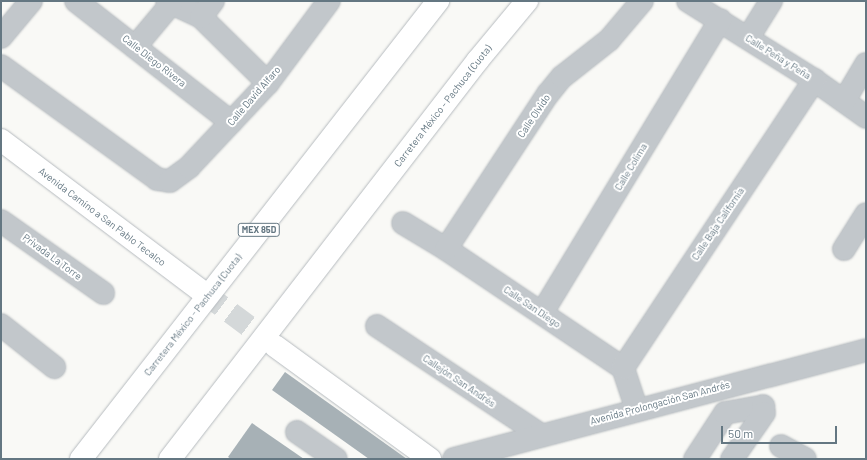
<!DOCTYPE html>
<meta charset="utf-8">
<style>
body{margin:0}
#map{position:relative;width:867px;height:460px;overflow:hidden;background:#f9f9f6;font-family:Barlow,sans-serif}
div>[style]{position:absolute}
.building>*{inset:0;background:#a7b1b6}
.major-tunnel>*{height:22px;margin-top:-11px;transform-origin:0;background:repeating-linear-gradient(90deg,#d4d8d9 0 22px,transparent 0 33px)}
.roads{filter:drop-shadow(0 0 1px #b6bbbf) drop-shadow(0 0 1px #b6bbbf)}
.minor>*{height:22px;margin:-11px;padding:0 11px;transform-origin:11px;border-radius:11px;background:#c2c7cb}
.major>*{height:22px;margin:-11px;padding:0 11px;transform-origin:11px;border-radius:11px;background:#fff}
.highway>*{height:22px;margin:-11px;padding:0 11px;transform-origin:11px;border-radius:11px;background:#fff}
span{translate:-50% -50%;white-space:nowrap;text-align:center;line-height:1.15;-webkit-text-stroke:4px #fff;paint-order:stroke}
.shield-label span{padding:1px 3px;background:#fff;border:1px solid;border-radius:3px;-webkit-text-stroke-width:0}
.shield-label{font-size:9px;color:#647782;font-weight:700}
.street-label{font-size:10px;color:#647782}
.frame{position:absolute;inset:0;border:2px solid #647782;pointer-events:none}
.scale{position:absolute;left:721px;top:426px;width:116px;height:18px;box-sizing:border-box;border:2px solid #647782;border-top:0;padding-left:5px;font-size:12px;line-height:14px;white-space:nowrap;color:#647782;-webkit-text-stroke:3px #fff;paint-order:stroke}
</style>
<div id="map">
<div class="building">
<div style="clip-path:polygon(285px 372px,407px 459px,369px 459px,272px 390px)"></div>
<div style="clip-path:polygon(252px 423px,304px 459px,231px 459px,228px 457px)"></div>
</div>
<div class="major-tunnel">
<div style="left:204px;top:293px;width:89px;rotate:36.7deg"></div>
</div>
<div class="roads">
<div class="minor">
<div style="left:76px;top:1px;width:197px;rotate:38deg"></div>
<div style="left:167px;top:1px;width:38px;rotate:25deg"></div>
<div style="left:201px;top:17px;width:94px;rotate:44.6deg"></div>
<div style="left:688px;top:1px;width:149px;rotate:32.1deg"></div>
<div style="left:814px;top:80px;width:64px;rotate:35.4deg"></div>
<div style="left:201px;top:17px;width:20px;rotate:-53deg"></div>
<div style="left:1px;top:37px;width:47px;rotate:-50.2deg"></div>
<div style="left:748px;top:38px;width:44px;rotate:-58.1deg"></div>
<div style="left:135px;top:47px;width:56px;rotate:-50.1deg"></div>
<div style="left:1px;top:66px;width:193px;rotate:35.9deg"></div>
<div style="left:157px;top:179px;width:13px;rotate:9deg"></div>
<div style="left:170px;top:181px;width:24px;rotate:-36deg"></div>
<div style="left:189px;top:167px;width:115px;rotate:-46.8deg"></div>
<div style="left:268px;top:83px;width:102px;rotate:-53.4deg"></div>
<div style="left:844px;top:101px;width:43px;rotate:-59.3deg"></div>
<div style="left:1px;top:221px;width:125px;rotate:35.2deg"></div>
<div style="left:403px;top:223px;width:50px;rotate:31.2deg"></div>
<div style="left:446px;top:249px;width:213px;rotate:33.9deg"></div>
<div style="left:623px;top:368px;width:44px;rotate:71.6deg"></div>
<div style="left:446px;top:249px;width:186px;rotate:-56.7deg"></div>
<div style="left:548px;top:94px;width:22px;rotate:-51deg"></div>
<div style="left:562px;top:77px;width:60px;rotate:-38.2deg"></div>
<div style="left:609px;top:40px;width:51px;rotate:-49.8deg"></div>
<div style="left:844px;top:249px;width:41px;rotate:-57.8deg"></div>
<div style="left:542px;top:313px;width:343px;rotate:-58.7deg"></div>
<div style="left:1px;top:325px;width:68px;rotate:38.4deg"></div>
<div style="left:377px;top:326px;width:197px;rotate:33.6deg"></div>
<div style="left:623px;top:368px;width:346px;rotate:-56.4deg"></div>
<div style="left:297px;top:432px;width:47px;rotate:34.7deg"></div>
<div style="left:781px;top:446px;width:27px;rotate:28deg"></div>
<div style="left:454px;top:459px;width:426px;rotate:-14.8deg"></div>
<div style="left:695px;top:459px;width:55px;rotate:-56.9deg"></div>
<div style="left:725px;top:413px;width:39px;rotate:-10deg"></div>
<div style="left:763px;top:406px;width:7px;rotate:82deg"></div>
<div style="left:764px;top:413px;width:56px;rotate:124.8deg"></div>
</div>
<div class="major">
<div style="left:1px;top:140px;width:254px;rotate:37deg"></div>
<div style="left:275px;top:346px;width:192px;rotate:36.1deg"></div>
</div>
<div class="highway">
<div style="left:81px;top:459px;width:581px;rotate:-52.06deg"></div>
<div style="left:170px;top:459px;width:504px;rotate:-52.33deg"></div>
<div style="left:478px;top:60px;width:77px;rotate:-50.3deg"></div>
</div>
</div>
<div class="shield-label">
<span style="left:259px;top:230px">MEX 85D</span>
</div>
<div class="street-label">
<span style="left:778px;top:57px;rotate:32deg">Calle Peña y Peña</span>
<span style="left:154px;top:61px;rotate:38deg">Calle Diego Rivera</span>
<span style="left:254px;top:96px;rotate:-49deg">Calle David Alfaro</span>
<span style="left:443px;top:106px;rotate:-52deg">Carretera México - Pachuca (Cuota)</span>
<span style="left:534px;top:116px;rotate:-56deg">Calle Olvido</span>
<span style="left:631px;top:167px;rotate:-59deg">Calle Colima</span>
<span style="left:102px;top:217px;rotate:37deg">Avenida Camino a San Pablo Tecalco</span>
<span style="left:718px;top:224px;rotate:-56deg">Calle Baja California</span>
<span style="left:52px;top:257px;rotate:36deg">Privada La Torre</span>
<span style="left:532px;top:307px;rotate:34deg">Calle San Diego</span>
<span style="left:193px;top:315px;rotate:-52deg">Carretera México - Pachuca (Cuota)</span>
<span style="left:459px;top:381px;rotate:34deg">Callejón San Andrés</span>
<span style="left:660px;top:403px;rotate:-15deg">Avenida Prolongación San Andrés</span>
</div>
<div class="frame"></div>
<div class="scale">50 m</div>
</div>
